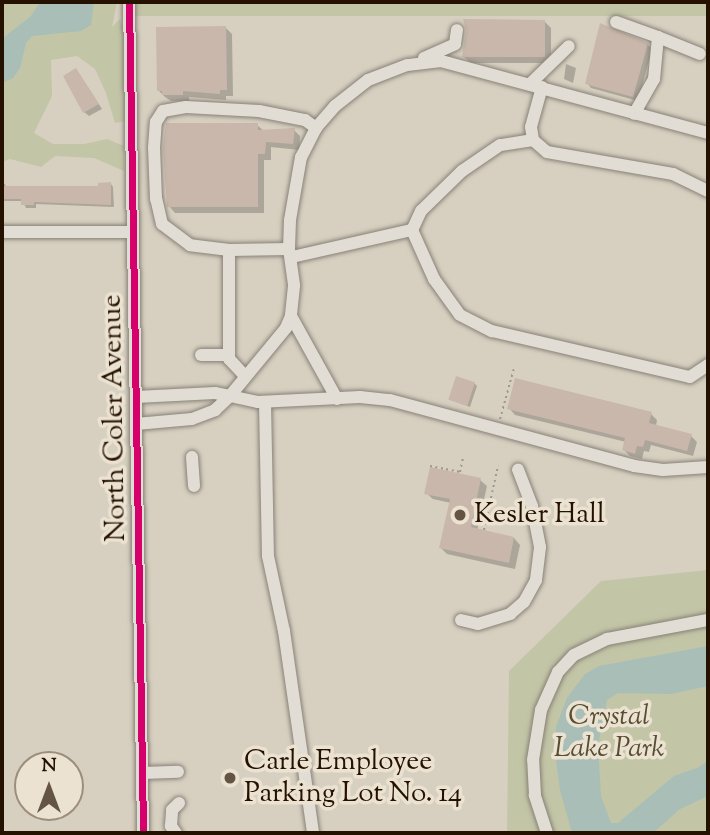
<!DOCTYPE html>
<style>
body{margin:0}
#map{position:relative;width:710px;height:835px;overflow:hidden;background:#d7d0c1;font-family:"Sorts Mill Goudy",serif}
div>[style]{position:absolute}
.green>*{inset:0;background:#c2c5a6;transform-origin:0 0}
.water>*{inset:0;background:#a8beb7}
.shadow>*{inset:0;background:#0003}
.building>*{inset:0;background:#c9b7ac;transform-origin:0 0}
.path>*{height:2px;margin-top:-1px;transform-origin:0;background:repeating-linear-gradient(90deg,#9c9790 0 2px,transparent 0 5.5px)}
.roads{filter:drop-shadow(0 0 2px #888177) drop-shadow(0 0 2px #888177)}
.minor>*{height:12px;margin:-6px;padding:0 6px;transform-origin:6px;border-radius:6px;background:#e1ddd5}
.cycleway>*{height:7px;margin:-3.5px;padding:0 3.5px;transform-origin:3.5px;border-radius:3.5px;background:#d6006c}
.dots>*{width:19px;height:19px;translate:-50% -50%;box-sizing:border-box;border:4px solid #ebe2d1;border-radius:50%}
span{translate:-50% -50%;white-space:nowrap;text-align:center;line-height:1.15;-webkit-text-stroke:7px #ebe2d1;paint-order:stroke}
.street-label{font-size:28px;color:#251100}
.poi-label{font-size:28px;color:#251100}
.left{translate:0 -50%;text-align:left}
.park-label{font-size:28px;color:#564d32;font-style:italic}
.frame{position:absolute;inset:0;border:4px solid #251100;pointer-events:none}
.north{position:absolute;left:14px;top:751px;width:70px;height:70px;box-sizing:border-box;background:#ebe2d1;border:2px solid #9c8e7d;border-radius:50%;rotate:0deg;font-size:19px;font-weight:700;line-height:28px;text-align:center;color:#251100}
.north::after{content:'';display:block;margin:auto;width:24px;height:32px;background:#635444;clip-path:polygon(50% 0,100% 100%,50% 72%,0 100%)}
</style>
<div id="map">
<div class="green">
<div style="clip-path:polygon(2px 2px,117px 2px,112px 27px,120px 19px,124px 30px,126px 121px,115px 123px,106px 93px,95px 69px,77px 56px,51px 60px,52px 96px,34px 133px,53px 144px,84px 144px,107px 139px,124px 146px,124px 171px,94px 158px,55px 156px,41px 167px,10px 159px,2px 162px)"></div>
<div style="left:129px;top:2px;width:579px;height:14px"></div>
<div style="clip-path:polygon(708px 570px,708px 833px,507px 833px,509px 671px,601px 581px)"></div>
</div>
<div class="water">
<div style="clip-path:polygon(40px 2px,94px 2px,91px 25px,81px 31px,32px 36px,26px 43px,20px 68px,13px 78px,2px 83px,2px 39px,31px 16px)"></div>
<div style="clip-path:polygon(708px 646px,708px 686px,671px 694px,618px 693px,607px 700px,598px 745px,601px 796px,611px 823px,618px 823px,674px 776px,697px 768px,708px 761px,708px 796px,680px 809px,653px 833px,572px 833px,560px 790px,556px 759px,556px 727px,567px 698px,585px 674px,599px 666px)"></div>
</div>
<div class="shadow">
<div style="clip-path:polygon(545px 22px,551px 28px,551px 63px,471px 63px,464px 57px)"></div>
<div style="clip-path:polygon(225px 27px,232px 34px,233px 96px,226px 96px,226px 100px,189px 97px,189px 101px,171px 101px,165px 97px,159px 91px)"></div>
<div style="clip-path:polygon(647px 44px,652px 49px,638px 101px,591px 88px,587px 83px)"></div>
<div style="clip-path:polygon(566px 64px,576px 68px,573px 83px,564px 79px)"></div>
<div style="clip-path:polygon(80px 75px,102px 109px,89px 116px,84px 112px)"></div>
<div style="clip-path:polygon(257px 125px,264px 131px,294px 130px,300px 136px,299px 150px,271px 147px,271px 160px,264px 160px,264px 213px,175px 213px,169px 206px)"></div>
<div style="clip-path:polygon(2px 181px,8px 188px,100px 188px,111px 184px,113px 187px,114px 207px,36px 204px,36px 208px,26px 208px,23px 201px,2px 201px)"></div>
<div style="clip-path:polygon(474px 383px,477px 386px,470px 407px,451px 400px)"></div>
<div style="clip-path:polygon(509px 408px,651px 414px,657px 420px,656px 426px,691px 436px,697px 442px,693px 456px,651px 445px,649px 452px,644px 451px,642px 459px,630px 456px,624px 450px,626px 442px,515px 415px)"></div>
<div style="clip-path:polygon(480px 480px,487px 486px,477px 531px,514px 538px,520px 545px,515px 569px,447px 554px,441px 548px,451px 503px,433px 499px,426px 493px)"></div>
</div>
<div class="building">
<div style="clip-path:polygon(463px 19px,545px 20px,545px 57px,462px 57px,466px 31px)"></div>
<div style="clip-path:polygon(600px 23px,648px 43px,633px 97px,585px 84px)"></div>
<div style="clip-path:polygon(226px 26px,227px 90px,220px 90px,220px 94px,183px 91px,183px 95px,162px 95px,162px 91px,157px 91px,156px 27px)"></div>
<div style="clip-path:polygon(76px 68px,99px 104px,83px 113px,63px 76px)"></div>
<div style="clip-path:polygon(166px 123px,258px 123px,258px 130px,295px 128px,293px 144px,266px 142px,265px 154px,258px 154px,258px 207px,167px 207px,163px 148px)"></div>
<div style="clip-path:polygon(111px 182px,111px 205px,34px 202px,34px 205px,21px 205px,21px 199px,2px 199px,2px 186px,98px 186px,98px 183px)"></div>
<div style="left:456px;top:376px;width:20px;height:25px;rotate:18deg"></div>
<div style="clip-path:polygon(515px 378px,652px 412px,649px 423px,692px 434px,687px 451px,645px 440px,643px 447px,637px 446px,635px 454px,622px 450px,625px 438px,507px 409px)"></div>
<div style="clip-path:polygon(430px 467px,481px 478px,471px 527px,514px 537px,509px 563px,439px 548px,450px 499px,424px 494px)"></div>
</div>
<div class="path">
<div style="left:500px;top:419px;width:53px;rotate:-74.6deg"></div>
<div style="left:430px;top:466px;width:31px;rotate:11deg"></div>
<div style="left:460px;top:472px;width:14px;rotate:-78deg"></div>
<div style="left:476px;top:502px;width:14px;rotate:17deg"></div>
<div style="left:484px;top:530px;width:66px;rotate:-77.7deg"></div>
</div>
<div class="roads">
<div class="minor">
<div style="left:129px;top:2px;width:831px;rotate:89.03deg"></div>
<div style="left:616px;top:22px;width:45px;rotate:19.7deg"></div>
<div style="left:658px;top:37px;width:42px;rotate:95.4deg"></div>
<div style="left:654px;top:79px;width:40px;rotate:119.7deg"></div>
<div style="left:658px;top:37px;width:45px;rotate:22deg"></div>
<div style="left:424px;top:58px;width:34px;rotate:-24deg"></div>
<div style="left:455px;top:44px;width:14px;rotate:-82deg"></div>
<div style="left:530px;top:84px;width:54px;rotate:-44.3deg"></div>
<div style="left:542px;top:87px;width:41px;rotate:105.4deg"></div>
<div style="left:531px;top:127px;width:13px;rotate:81deg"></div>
<div style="left:533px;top:140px;width:18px;rotate:41deg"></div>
<div style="left:547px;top:152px;width:128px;rotate:9.9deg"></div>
<div style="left:673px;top:174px;width:39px;rotate:26deg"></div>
<div style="left:708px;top:133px;width:277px;rotate:-164.9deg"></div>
<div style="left:441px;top:61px;width:34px;rotate:173deg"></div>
<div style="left:407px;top:65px;width:42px;rotate:159deg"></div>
<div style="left:368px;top:80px;width:42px;rotate:141.8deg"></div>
<div style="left:335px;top:106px;width:29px;rotate:131deg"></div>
<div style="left:316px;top:128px;width:33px;rotate:117deg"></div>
<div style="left:301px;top:157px;width:64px;rotate:99.9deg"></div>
<div style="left:290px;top:220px;width:29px;rotate:92deg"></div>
<div style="left:289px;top:249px;width:37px;rotate:82deg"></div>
<div style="left:294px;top:286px;width:30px;rotate:96deg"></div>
<div style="left:291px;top:316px;width:13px;rotate:113deg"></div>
<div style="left:286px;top:328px;width:88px;rotate:129.5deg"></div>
<div style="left:230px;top:396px;width:29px;rotate:12deg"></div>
<div style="left:258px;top:402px;width:102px;rotate:-2.8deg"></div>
<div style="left:360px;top:397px;width:30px;rotate:6deg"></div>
<div style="left:390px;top:400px;width:253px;rotate:15.1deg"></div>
<div style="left:634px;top:466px;width:29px;rotate:8deg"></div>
<div style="left:663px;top:470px;width:45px;rotate:-3.8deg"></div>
<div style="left:533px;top:140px;width:33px;rotate:171deg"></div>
<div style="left:500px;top:145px;width:46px;rotate:145.6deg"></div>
<div style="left:462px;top:171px;width:57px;rotate:135.7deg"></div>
<div style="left:421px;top:211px;width:21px;rotate:115deg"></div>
<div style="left:412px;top:230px;width:54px;rotate:65.8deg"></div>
<div style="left:434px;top:279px;width:44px;rotate:54.2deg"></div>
<div style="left:460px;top:315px;width:36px;rotate:27deg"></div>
<div style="left:492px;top:331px;width:203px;rotate:13.1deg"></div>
<div style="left:690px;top:377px;width:22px;rotate:-34deg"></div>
<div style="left:2px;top:232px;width:131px"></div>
<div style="left:229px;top:250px;width:39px;rotate:-173deg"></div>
<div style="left:190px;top:245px;width:35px;rotate:-143deg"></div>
<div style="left:162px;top:224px;width:26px;rotate:-103deg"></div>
<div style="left:156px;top:199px;width:51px;rotate:-92.2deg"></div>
<div style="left:154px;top:148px;width:26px;rotate:-86deg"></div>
<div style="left:156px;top:122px;width:13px;rotate:-58deg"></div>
<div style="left:163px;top:111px;width:23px;rotate:-10deg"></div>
<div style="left:186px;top:107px;width:73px;rotate:3.1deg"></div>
<div style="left:259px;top:111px;width:47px;rotate:11.1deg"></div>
<div style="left:305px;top:120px;width:14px;rotate:36deg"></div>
<div style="left:292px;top:257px;width:123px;rotate:-12.7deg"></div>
<div style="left:291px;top:316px;width:95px;rotate:61deg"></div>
<div style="left:201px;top:355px;width:28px"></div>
<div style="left:245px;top:376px;width:23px;rotate:-133deg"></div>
<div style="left:229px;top:359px;width:109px;rotate:-90deg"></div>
<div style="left:229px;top:250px;width:60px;rotate:-1deg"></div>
<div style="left:136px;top:397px;width:79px;rotate:-2.9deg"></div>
<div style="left:215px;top:393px;width:15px;rotate:11deg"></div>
<div style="left:265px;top:402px;width:154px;rotate:88.9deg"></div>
<div style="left:268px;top:556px;width:77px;rotate:78deg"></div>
<div style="left:284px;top:631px;width:204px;rotate:81.8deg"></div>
<div style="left:136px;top:424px;width:56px;rotate:-5.1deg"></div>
<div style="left:192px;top:419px;width:25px;rotate:-21deg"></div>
<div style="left:215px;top:410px;width:21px;rotate:-43deg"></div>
<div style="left:192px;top:457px;width:29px;rotate:86deg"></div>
<div style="left:461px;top:620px;width:17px;rotate:13deg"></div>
<div style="left:478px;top:624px;width:34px;rotate:-17deg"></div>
<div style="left:510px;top:614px;width:18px;rotate:-41deg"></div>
<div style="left:524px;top:602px;width:25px;rotate:-61deg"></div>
<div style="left:536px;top:580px;width:33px;rotate:-83deg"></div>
<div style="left:540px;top:547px;width:42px;rotate:-101deg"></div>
<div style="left:532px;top:506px;width:39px;rotate:-111deg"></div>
<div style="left:142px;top:773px;width:36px;rotate:-2deg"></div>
<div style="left:176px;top:833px;width:9px;rotate:-126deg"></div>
<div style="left:171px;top:826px;width:16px;rotate:-86deg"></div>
<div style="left:172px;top:810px;width:10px;rotate:-45deg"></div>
<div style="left:547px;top:833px;width:40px;rotate:-108deg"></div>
<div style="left:535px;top:795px;width:35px;rotate:-93deg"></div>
<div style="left:533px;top:760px;width:51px;rotate:-80.9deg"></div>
<div style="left:541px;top:710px;width:42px;rotate:-65.9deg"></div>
<div style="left:558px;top:672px;width:23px;rotate:-47deg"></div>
<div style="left:574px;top:655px;width:37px;rotate:-26deg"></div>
<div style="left:607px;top:639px;width:103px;rotate:-10.7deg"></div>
</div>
</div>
<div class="cycleway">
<div style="left:129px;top:2px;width:831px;rotate:89.03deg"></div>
</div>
<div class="dots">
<div style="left:460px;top:515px;background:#635444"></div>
<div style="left:230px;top:778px;background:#635444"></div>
</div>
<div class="street-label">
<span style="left:115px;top:418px;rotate:-91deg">North Coler Avenue</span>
</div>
<div class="poi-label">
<span class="left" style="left:474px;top:515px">Kesler Hall</span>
<span class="left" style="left:244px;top:778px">Carle Employee<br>Parking Lot No. 14</span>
</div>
<div class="park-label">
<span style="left:609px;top:733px">Crystal<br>Lake Park</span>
</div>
<div class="frame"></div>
<div class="north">N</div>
</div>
